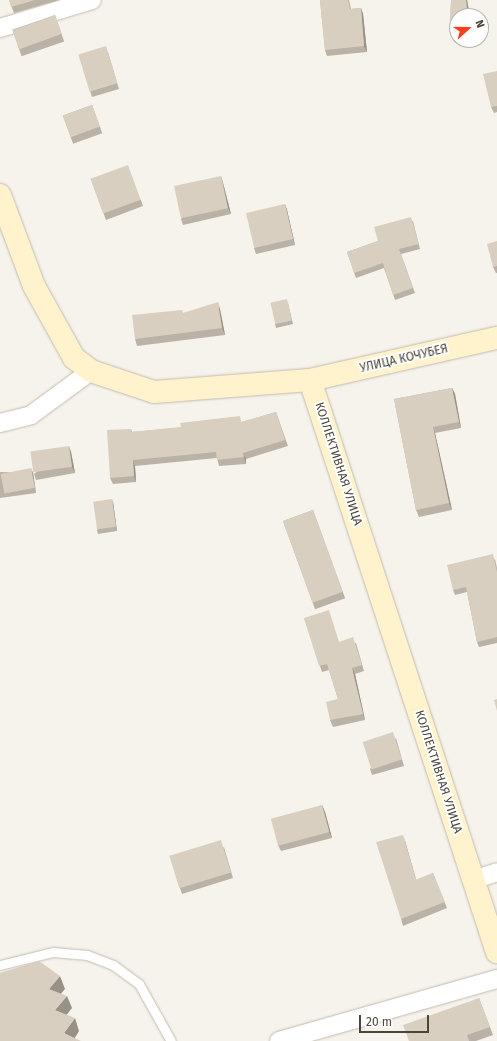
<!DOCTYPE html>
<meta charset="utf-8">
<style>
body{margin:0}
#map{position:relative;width:497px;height:1041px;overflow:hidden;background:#f6f3ec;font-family:"Fira Sans",sans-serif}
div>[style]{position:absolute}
.roads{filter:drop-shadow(0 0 1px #c2bbae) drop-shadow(0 0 1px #c2bbae)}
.lane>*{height:9px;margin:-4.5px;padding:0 4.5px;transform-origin:4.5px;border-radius:4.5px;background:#fff}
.street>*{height:18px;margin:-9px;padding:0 9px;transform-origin:9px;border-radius:9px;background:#fff}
.secondary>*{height:22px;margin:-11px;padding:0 11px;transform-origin:11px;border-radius:11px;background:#fff3cd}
.wall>*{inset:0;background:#bab2a6;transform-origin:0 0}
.shaded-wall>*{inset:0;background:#979187}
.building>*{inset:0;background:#d8cfc1;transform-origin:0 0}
span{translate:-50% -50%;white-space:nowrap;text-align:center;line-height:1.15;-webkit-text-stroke:3.5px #fff;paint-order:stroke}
.street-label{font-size:12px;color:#4b4439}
.north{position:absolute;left:449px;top:8px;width:40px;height:40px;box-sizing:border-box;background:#fff;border:1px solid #b7b4b0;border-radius:50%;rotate:69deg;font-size:11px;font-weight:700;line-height:16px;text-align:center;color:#4b4439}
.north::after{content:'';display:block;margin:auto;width:14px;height:18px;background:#fc3f1d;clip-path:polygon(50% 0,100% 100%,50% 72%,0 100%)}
.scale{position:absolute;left:359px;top:1015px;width:70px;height:18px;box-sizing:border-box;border:2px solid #4b4439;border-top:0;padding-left:5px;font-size:12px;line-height:14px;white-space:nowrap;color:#4b4439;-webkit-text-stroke:3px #fff;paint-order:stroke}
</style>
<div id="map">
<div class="roads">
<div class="lane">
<div style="left:0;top:965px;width:55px;rotate:-13.8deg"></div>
<div style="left:53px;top:952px;width:34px;rotate:5deg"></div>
<div style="left:87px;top:955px;width:28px;rotate:21deg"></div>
<div style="left:113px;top:965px;width:32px;rotate:36deg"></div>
<div style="left:139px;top:984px;width:65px;rotate:60.7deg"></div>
</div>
<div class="street">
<div style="left:0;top:28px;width:96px;rotate:-16.9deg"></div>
<div style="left:0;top:423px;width:32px;rotate:-14deg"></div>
<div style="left:31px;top:415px;width:74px;rotate:-36.3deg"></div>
<div style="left:473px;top:880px;width:25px;rotate:-18deg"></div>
<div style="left:279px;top:1041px;width:227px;rotate:-15.9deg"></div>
</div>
<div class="secondary">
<div style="left:0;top:195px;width:97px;rotate:69.5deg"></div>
<div style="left:34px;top:286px;width:82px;rotate:60.9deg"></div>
<div style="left:74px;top:358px;width:21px;rotate:37deg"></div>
<div style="left:91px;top:371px;width:66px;rotate:18.4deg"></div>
<div style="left:154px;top:392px;width:156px;rotate:-4.4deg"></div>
<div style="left:310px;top:380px;width:602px;rotate:71.9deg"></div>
<div style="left:310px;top:380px;width:192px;rotate:-12.7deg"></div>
</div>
</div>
<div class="wall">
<div style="clip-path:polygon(9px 0,59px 0,14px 13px)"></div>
<div style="clip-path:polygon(320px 0,349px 0,351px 9px,361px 8px,363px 14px,367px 52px,327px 56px,325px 50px)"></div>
<div style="clip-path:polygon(451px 0,467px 0,470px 16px,457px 16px,457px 34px,453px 35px,450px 29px)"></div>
<div style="left:55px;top:15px;width:28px;height:45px;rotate:71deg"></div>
<div style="clip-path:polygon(108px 52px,119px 89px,92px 97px,90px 91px)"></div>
<div style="clip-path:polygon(497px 71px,497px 112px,494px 113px,491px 107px)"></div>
<div style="left:92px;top:105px;width:30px;height:31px;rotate:70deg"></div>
<div style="clip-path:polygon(221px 176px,223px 183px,231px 214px,183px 225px,181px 219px)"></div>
<div style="clip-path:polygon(91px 179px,141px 200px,143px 206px,106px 220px)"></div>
<div style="clip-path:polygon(285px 204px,287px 210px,295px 245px,256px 254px,254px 248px)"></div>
<div style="clip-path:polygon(413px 221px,420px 249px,401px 254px,415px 293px,395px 300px,384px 268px,356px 278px,347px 252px,378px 241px)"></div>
<div style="clip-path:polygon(497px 241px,497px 273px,496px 273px,493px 267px)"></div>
<div style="clip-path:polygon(288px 303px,293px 324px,276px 328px,275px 324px)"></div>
<div style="clip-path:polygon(220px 309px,225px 335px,137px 346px,135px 339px,183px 313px)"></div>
<div style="clip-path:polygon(452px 388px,455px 394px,461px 428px,435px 433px,452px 510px,419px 517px,416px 510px,394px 399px)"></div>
<div style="clip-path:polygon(276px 412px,288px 446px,246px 459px,246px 464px,219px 466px,217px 458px,135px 466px,136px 482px,113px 484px,110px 478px,131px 429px,132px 432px,242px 422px)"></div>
<div style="clip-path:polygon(69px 446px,71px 452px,75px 473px,36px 480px,34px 474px)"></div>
<div style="clip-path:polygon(0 472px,33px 473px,36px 493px,0 498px)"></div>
<div style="clip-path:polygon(113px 502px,117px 531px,98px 534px,97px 530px)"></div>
<div style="left:313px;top:510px;width:94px;height:32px;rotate:70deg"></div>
<div style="clip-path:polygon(495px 559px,497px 568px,497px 643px,479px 647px,477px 642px,467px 592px,455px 595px,453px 590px)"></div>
<div style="clip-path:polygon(304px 618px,339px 642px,356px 643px,364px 671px,355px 674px,365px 720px,333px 727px,330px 720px,338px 699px,329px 670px,322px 672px)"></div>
<div style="clip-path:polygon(396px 738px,404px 766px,372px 775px,370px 769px)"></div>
<div style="clip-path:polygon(322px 805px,325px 812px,332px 838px,281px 851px,278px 845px)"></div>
<div style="clip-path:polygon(405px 841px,416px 880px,433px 873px,447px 908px,403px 926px,401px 919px)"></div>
<div style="clip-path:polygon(224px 847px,233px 878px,182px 894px,180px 888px)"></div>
<div style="clip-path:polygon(479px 998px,493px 1035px,476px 1041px,409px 1041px)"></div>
</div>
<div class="shaded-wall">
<div style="clip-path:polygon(466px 0,467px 0,470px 16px,468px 16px)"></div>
<div style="clip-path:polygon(361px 8px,363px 14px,367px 52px,364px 46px)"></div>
<div style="clip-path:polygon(221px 176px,223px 183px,231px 214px,228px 208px)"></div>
<div style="clip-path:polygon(285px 204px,287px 210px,295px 245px,293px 239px)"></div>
<div style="clip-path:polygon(218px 302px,220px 309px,225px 335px,222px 328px)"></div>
<div style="clip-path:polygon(452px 388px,455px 394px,461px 428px,459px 422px)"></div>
<div style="clip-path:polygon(433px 427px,435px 433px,452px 510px,449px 503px)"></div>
<div style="clip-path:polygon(69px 446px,71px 452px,75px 473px,72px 467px)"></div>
<div style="clip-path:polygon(243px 453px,246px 459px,246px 464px,244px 457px)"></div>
<div style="clip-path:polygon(133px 460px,135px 466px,136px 482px,134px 476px)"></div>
<div style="clip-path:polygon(31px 468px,33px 473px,36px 493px)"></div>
<div style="clip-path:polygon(112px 499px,113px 502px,117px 531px,116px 527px)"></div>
<div style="clip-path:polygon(352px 668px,355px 674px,365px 720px,363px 714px)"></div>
<div style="clip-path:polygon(322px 805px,325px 812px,332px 838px,329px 832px)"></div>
<div style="clip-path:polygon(403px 835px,405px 841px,418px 886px,416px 880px)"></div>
<div style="clip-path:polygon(60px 976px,65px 989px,54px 1002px,49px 989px)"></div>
<div style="clip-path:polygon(67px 996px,72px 1008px,60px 1023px,55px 1010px)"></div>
<div style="clip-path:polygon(75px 1018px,79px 1031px,73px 1041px,64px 1033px)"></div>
</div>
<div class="building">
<div style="clip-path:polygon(9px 0,35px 0,11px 7px)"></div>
<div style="clip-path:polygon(320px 0,348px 0,350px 9px,361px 8px,364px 46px,325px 50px)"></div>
<div style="clip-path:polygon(451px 0,466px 0,468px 16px,457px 16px,457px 28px,450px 29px)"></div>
<div style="left:55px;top:15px;width:20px;height:45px;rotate:70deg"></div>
<div style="left:106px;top:46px;width:39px;height:29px;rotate:73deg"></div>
<div style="clip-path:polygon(497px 71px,497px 106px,491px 107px,483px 74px)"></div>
<div style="left:92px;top:105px;width:23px;height:31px;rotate:70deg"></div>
<div style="left:128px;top:165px;width:37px;height:40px;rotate:70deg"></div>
<div style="left:221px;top:176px;width:33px;height:48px;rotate:78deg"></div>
<div style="left:285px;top:204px;width:36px;height:40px;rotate:77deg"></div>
<div style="clip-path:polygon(411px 217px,419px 244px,399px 249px,413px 288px,393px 295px,383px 263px,354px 273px,347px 252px,378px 241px,374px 227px)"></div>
<div style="clip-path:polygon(497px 241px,497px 266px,493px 267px,487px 244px)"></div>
<div style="left:287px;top:299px;width:22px;height:17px;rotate:77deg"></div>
<div style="clip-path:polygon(218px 302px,222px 328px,135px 339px,132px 315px,182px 310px,183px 313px)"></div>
<div style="clip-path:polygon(452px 388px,459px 422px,433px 427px,449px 503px,416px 510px,394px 399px)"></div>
<div style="clip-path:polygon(276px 412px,285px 440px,243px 453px,244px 457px,217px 460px,216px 452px,133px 460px,134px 476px,110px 478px,107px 430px,131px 429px,131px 432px,181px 427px,180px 423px,240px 416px,241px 422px)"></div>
<div style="left:69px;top:446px;width:21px;height:39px;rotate:82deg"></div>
<div style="left:31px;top:468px;width:20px;height:31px;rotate:79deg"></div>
<div style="left:112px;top:499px;width:28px;height:19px;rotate:82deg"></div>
<div style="left:313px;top:510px;width:87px;height:32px;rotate:70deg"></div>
<div style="clip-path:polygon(493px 554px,497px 572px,497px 637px,477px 642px,466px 587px,453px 590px,447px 565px)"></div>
<div style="clip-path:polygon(329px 610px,339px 642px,353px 637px,362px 665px,352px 668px,363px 714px,330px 720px,326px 702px,338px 699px,327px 664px,319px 666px,304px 618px)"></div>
<div style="clip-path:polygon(497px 699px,497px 711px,494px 700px)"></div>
<div style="left:393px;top:732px;width:29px;height:32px;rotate:72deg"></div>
<div style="left:322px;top:805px;width:28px;height:53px;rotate:75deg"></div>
<div style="clip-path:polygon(403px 835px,416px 880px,433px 873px,445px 902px,401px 919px,376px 842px)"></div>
<div style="left:221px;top:840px;width:34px;height:54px;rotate:73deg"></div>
<div style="clip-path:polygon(39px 961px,60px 976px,49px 989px,67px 996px,55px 1010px,75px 1018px,64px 1033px,81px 1041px,0 1041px,0 973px)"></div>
<div style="clip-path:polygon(479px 998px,490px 1027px,467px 1035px,469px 1041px,409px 1041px,403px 1025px)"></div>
</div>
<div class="street-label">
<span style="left:404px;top:359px;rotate:-13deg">УЛИЦА КОЧУБЕЯ</span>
<span style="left:338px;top:464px;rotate:72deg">КОЛЛЕКТИВНАЯ УЛИЦА</span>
<span style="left:438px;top:772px;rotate:72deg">КОЛЛЕКТИВНАЯ УЛИЦА</span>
</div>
<div class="north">N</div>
<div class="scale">20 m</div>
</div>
